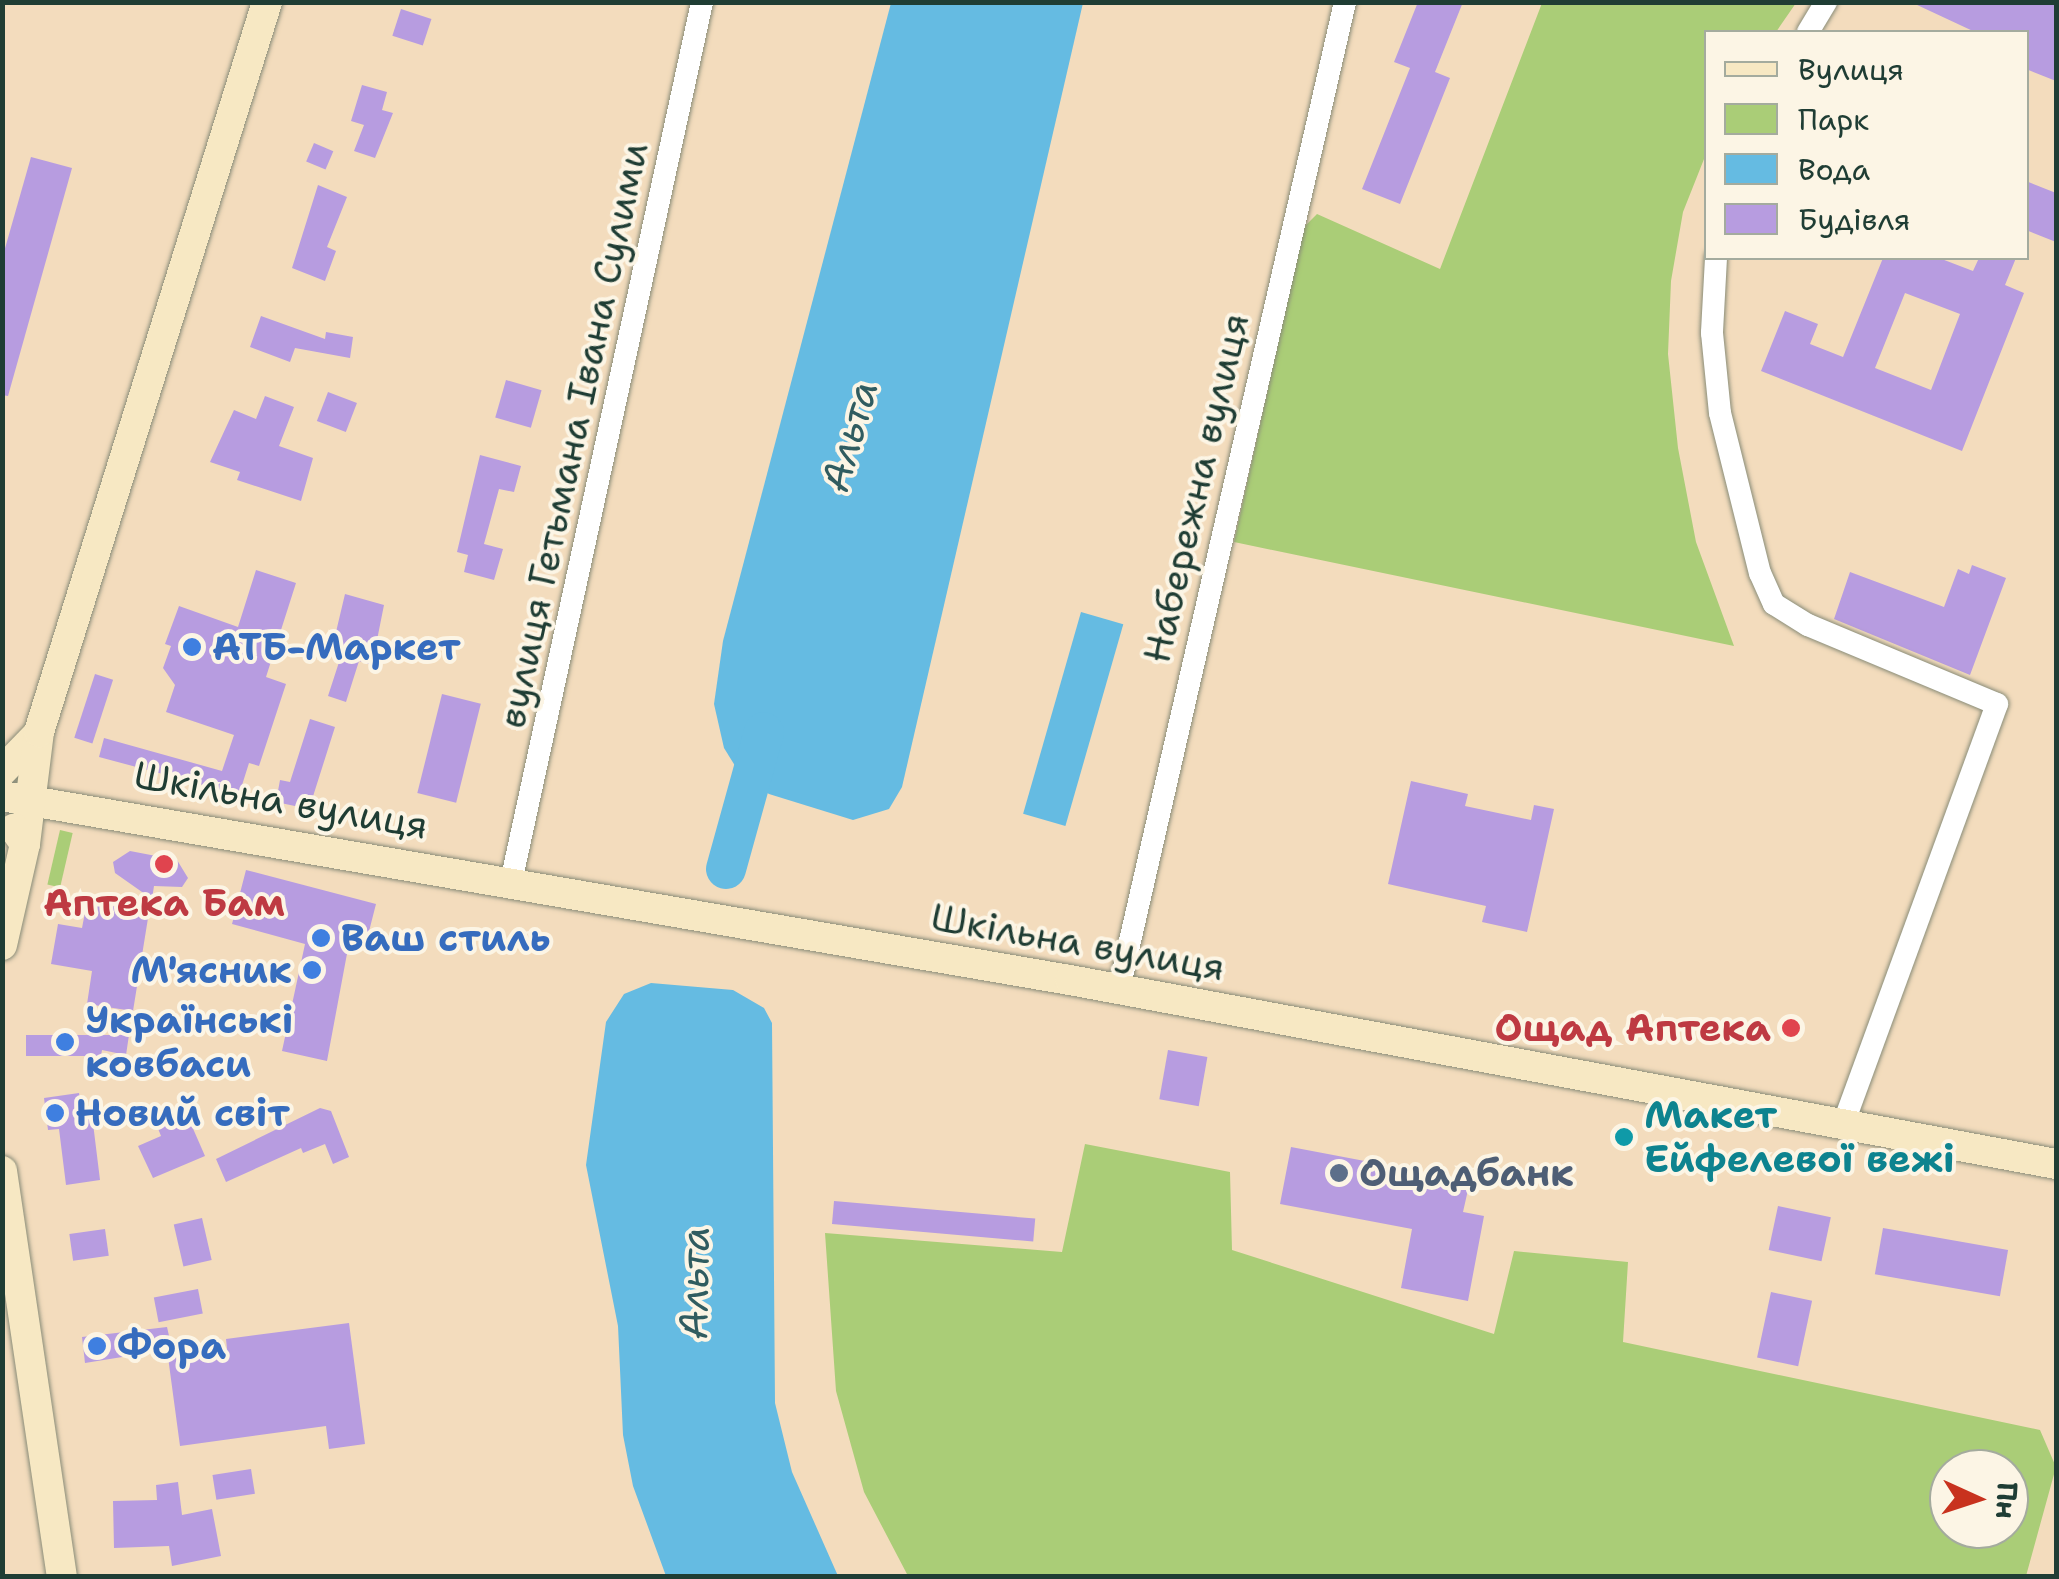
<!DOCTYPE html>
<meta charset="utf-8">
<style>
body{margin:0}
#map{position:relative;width:2059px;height:1579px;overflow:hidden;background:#f3dcbd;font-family:"Shantell Sans",sans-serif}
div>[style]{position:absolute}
.green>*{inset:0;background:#aacd77;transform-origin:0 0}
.water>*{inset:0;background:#65bbe2;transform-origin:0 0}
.river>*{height:40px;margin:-20px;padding:0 20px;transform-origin:20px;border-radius:20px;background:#65bbe2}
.building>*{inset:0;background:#b79ce0;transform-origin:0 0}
.roads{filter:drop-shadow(0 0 2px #898c78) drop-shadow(0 0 2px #898c78)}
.minor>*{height:22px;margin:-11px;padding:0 11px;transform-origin:11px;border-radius:11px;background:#fff}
.secondary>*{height:30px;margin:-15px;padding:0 15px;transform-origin:15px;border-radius:15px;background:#f7e8c3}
.dots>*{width:28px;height:28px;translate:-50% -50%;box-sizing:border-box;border:5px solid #fcf5e5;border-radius:50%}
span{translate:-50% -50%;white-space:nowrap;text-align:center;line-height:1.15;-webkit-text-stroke:8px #fcf5e5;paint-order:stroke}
.street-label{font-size:38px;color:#1f3d34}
.shop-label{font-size:38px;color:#366cbe;font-weight:700}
.left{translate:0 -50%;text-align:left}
.right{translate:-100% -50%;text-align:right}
.health-label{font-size:38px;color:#be3a42;font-weight:700}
.culture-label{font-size:38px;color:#0d838f;font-weight:700}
.service-label{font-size:38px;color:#4e5e75;font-weight:700}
.water-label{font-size:40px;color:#305c60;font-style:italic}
.frame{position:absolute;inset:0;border:5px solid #1f3d34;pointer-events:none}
.legend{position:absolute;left:1704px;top:30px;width:325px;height:230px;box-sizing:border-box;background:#fcf5e5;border:2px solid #a4ab9e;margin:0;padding:12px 18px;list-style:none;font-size:30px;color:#1f3d34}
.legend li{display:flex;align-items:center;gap:20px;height:50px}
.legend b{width:50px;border:2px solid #a4ab9e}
.north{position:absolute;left:1929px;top:1449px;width:100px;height:100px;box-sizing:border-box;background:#fcf5e5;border:2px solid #a4ab9e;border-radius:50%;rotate:93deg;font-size:28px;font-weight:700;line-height:40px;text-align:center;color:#1f3d34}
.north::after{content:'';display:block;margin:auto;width:35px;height:45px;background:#c8321e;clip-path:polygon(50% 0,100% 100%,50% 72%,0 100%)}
</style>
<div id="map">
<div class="green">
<div style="clip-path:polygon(1542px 3px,1796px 3px,1776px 32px,1706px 32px,1706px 154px,1683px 212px,1671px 281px,1668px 354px,1678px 448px,1696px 542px,1734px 646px,1234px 542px,1304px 227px,1317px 214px,1440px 269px)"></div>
<div style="left:60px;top:830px;width:13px;height:56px;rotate:13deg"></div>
<div style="clip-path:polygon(evenodd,1085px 1144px,1230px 1172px,1232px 1250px,1494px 1334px,1514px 1251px,1628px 1262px,1623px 1342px,2040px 1430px,2056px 1467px,2026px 1576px,908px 1576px,864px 1492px,836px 1391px,825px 1233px,1062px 1252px,1085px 1144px,2009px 1469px,2009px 1529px,1949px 1529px,1949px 1469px,2009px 1469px)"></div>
</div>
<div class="water">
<div style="clip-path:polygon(891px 3px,1083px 3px,902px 787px,889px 809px,853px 820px,769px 794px,742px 777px,724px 748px,714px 704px,723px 641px)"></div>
<div style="left:1081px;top:612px;width:44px;height:210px;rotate:16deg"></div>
<div style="clip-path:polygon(651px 983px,733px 990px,764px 1008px,772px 1023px,775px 1403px,792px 1472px,838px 1576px,666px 1576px,633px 1486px,623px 1435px,618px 1326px,586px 1165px,606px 1022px,624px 994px)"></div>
</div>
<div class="river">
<div style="left:726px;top:869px;width:142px;rotate:-74.5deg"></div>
</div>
<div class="building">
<div style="clip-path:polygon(1418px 2px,1463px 2px,1435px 72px,1450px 78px,1400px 204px,1362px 189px,1410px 68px,1394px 62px)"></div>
<div style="clip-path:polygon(2056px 2px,2056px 81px,2026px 69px,2026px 32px,1975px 32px,1915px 4px)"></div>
<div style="left:401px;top:9px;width:32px;height:28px;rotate:18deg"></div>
<div style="clip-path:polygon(362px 85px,387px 92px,382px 110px,393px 113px,375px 158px,354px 151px,364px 125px,351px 121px)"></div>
<div style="left:314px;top:143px;width:21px;height:20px;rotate:23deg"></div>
<div style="clip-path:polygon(31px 157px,72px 168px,8px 396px,2px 395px,2px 259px)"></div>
<div style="clip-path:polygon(2026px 181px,2056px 193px,2056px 242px,2026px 230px)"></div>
<div style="clip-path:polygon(318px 185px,347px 197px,327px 247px,336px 251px,325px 281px,292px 268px)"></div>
<div style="clip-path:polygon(evenodd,1883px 258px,1939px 258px,1973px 271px,1979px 258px,2016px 258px,2005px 285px,2024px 293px,1962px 451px,1761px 371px,1785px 311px,1818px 324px,1810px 344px,1843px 357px,1883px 258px,1905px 293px,1960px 314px,1931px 390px,1875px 368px,1905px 293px)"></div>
<div style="clip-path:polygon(261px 316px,325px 339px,326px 332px,353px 337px,350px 358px,295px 348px,290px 362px,250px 347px)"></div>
<div style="left:506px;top:380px;width:37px;height:39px;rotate:16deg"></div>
<div style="left:328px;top:392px;width:31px;height:31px;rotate:21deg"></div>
<div style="clip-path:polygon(265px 396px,294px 407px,279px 446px,313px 458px,301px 501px,237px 480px,240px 472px,210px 462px,234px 410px,256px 419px)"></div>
<div style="clip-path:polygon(480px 455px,521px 466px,514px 492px,499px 489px,484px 544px,503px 549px,494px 580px,464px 572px,468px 555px,457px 552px)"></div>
<div style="clip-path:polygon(1972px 565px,2006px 578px,1970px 675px,1834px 619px,1850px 572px,1944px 607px,1958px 569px,1969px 574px)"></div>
<div style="clip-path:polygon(256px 570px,296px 583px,266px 677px,286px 684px,259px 766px,249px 763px,237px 801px,200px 784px,99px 757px,104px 738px,222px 771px,234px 735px,166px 712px,175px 685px,163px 668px,171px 646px,165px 644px,179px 606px,238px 627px)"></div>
<div style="clip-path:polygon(345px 594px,384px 605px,372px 665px,359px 661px,346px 702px,328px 696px,341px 656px,331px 653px)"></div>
<div style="left:95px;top:674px;width:19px;height:67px;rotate:18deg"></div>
<div style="left:442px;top:694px;width:40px;height:102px;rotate:14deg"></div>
<div style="clip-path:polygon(310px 719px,335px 727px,309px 809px,276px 802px,280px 780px,290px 782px)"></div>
<div style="clip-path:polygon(1411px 781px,1468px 794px,1465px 806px,1531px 820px,1534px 805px,1554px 809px,1527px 932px,1482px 922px,1486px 906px,1388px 884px)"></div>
<div style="clip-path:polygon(130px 851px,177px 860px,188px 878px,182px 887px,154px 886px,152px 899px,115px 873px,113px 862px)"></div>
<div style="clip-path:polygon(246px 870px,376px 904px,365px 947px,349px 943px,327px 1061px,282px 1051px,305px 944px,232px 924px)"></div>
<div style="clip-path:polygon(87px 902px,149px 912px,133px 1011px,87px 1004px,92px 971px,51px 964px,58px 924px,82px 928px)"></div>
<div style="clip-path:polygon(26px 1035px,129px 1035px,126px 1055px,102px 1050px,101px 1056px,26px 1056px)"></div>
<div style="left:1168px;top:1050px;width:40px;height:50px;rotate:10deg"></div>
<div style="clip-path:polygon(79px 1093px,81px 1108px,91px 1107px,100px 1180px,66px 1185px,59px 1129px,48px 1130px,44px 1098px)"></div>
<div style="clip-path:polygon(184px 1108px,205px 1156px,153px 1178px,138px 1146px,161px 1136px,155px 1121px)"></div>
<div style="clip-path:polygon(320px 1108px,331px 1111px,349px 1157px,333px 1164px,325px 1144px,303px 1153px,301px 1148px,226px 1182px,216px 1159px)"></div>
<div style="clip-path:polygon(1291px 1147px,1470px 1181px,1463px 1212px,1484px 1216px,1468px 1301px,1401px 1288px,1412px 1229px,1280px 1204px)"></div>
<div style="left:834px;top:1201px;width:202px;height:23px;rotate:5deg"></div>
<div style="left:1778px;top:1206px;width:54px;height:45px;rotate:12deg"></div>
<div style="left:202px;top:1218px;width:43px;height:29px;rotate:77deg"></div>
<div style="left:1883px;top:1228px;width:127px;height:47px;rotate:10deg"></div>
<div style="left:105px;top:1229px;width:27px;height:36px;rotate:82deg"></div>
<div style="left:198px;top:1289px;width:25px;height:45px;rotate:79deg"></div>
<div style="left:1771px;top:1292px;width:42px;height:67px;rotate:12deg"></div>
<div style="clip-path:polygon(349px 1323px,365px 1444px,329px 1449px,326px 1426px,180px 1446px,168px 1357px,227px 1349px,226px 1339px)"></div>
<div style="clip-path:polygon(167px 1327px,172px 1349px,85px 1363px,82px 1337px)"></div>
<div style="left:251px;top:1469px;width:25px;height:39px;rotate:81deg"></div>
<div style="clip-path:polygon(178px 1482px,182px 1515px,212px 1509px,221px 1556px,172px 1566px,169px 1546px,114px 1548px,113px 1501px,157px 1500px,156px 1485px)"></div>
</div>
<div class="roads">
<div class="minor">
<div style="left:1808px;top:32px;width:35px;rotate:-59deg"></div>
<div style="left:1716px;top:258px;width:75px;rotate:93.1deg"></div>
<div style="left:1712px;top:333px;width:80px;rotate:84.3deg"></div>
<div style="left:1720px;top:413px;width:165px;rotate:76deg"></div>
<div style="left:1760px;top:573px;width:34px;rotate:66deg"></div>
<div style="left:1774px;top:604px;width:40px;rotate:32deg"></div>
<div style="left:1808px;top:625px;width:205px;rotate:22.7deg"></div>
<div style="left:1997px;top:704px;width:448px;rotate:110.1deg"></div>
<div style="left:511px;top:882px;width:900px;rotate:-77.75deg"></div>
<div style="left:1119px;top:989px;width:1013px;rotate:-77.1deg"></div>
</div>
<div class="secondary">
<div style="left:2px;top:771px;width:50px;rotate:-45.8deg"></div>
<div style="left:2px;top:796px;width:1084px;rotate:9.78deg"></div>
<div style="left:1070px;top:980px;width:1003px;rotate:10.57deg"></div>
<div style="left:25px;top:844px;width:113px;rotate:-82.9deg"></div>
<div style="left:39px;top:732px;width:765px;rotate:-72.65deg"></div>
<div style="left:2px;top:945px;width:104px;rotate:-77.2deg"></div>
<div style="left:25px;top:844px;width:19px;rotate:-125deg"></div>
<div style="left:2px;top:1171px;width:409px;rotate:81.6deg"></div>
</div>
</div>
<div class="dots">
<div style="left:192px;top:647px;background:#3f7fe0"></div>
<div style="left:164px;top:864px;background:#e0444e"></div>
<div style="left:321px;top:938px;background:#3f7fe0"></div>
<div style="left:312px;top:970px;background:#3f7fe0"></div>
<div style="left:1791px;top:1028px;background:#e0444e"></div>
<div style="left:65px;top:1042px;background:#3f7fe0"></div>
<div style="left:55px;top:1113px;background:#3f7fe0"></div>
<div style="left:1624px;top:1137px;background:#0f9aa8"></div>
<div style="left:1339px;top:1173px;background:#5c6f8a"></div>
<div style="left:97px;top:1346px;background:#3f7fe0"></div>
</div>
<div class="street-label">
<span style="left:573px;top:435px;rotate:-78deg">вулиця Гетьмана Івана Сулими</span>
<span style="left:1196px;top:488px;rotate:-77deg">Набережна вулиця</span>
<span style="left:281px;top:800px;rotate:10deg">Шкільна вулиця</span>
<span style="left:1078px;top:942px;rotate:10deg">Шкільна вулиця</span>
</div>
<div class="shop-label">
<span class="left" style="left:212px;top:647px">АТБ-Маркет</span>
<span class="left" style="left:341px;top:938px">Ваш стиль</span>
<span class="right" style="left:292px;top:970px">М'ясник</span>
<span class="left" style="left:85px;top:1042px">Українські<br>ковбаси</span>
<span class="left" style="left:75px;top:1113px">Новий світ</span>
<span class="left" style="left:117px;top:1346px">Фора</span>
</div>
<div class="health-label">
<span style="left:164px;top:903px">Аптека Бам</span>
<span class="right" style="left:1771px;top:1028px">Ощад Аптека</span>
</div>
<div class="culture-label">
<span class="left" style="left:1644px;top:1137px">Макет<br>Ейфелевої вежі</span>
</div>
<div class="service-label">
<span class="left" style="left:1359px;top:1173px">Ощадбанк</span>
</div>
<div class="water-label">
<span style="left:849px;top:436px;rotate:-74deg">Альта</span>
<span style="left:694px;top:1283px;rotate:-89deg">Альта</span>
</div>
<div class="frame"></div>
<ul class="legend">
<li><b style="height:12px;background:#f7e8c3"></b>Вулиця</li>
<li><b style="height:28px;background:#aacd77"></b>Парк</li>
<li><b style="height:28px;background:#65bbe2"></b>Вода</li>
<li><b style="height:28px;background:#b79ce0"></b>Будівля</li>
</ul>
<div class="north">Пн</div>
</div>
